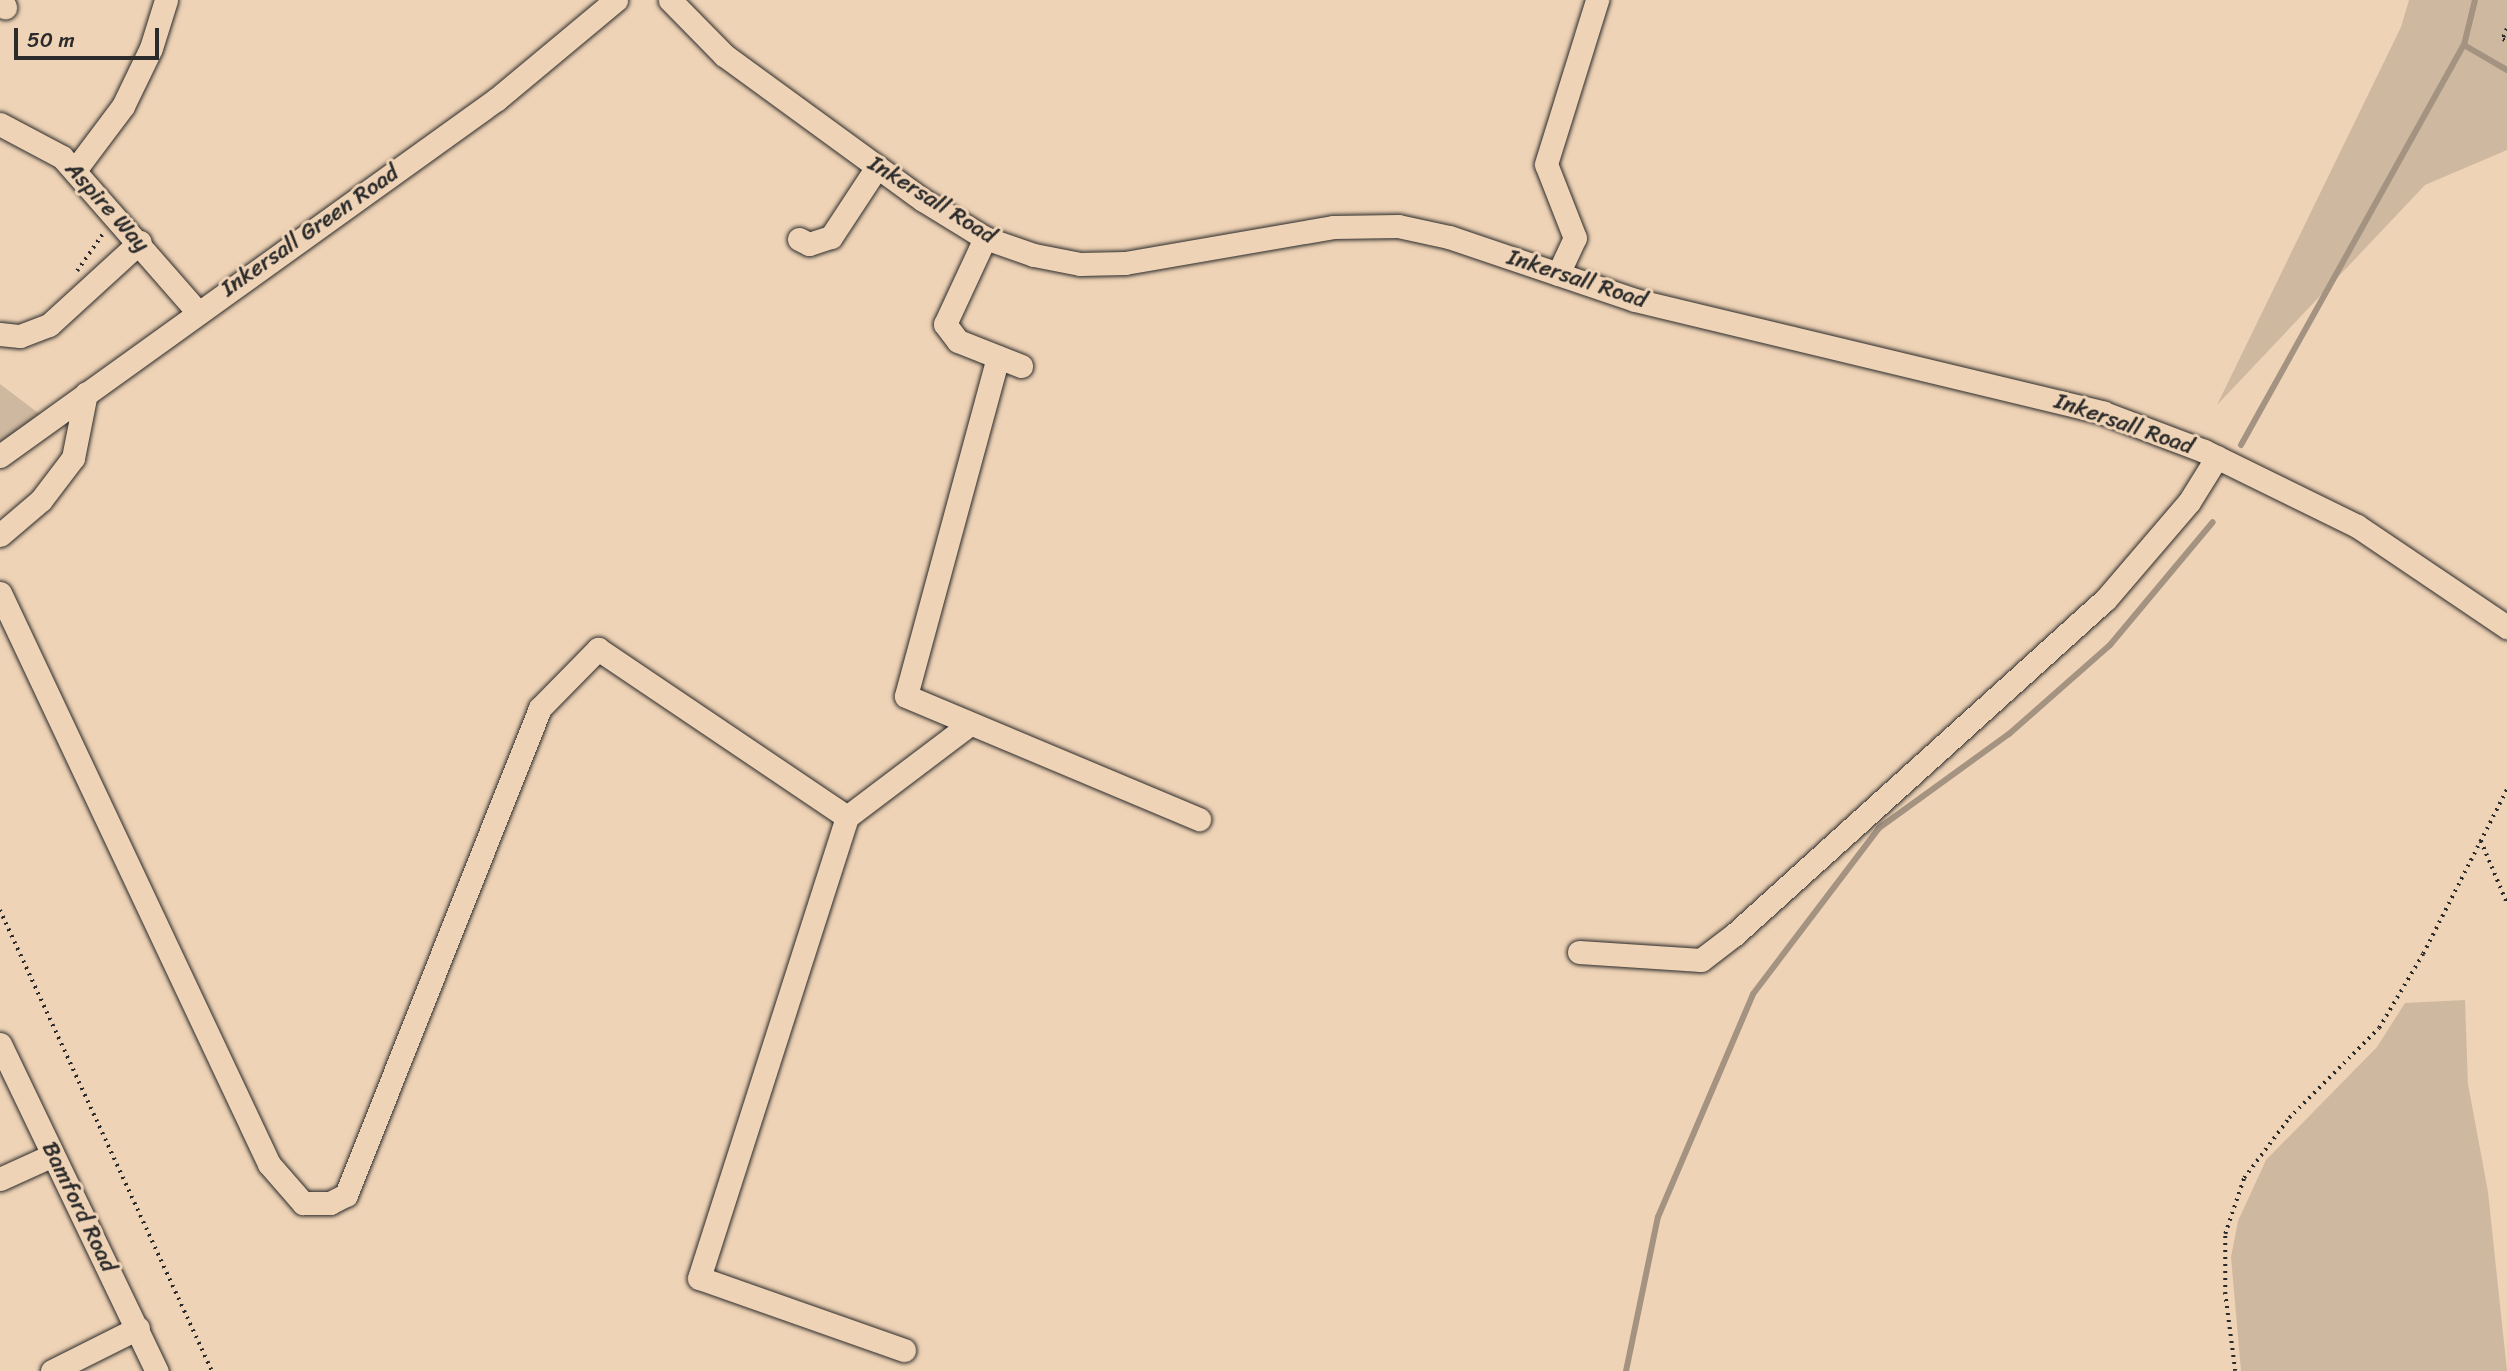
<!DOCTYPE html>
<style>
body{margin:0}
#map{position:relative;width:2507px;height:1371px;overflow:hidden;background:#efd3b6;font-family:Sriracha,sans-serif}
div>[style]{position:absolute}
.green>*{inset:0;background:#cfb8a0}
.stream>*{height:6px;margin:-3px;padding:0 3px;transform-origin:3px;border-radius:3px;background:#a49381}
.path>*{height:3.5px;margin-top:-1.75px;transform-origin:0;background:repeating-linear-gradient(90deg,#2b2b2b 0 2px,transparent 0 7px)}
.roads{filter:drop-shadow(0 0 2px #2b2b2b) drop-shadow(0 0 2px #2b2b2b)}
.minor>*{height:23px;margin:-11.5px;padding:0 11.5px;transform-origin:11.5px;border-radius:11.5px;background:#efd3b6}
span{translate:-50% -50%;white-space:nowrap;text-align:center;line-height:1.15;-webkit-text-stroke:6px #efd3b6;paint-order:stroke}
.street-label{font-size:23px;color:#2b2b2b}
.scale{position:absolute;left:14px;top:28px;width:145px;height:32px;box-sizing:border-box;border:4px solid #2b2b2b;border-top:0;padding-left:9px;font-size:21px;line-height:24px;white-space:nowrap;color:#2b2b2b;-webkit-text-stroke:5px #efd3b6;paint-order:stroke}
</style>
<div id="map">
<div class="green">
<div style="clip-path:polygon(2409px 0,2507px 0,2507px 150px,2425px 185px,2217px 405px,2401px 27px)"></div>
<div style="clip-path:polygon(0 384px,41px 415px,0 445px)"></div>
<div style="clip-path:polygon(2465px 1000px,2468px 1084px,2488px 1192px,2507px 1371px,2241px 1371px,2231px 1257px,2238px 1221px,2266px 1160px,2377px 1047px,2405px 1003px)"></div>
</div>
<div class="stream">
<div style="left:2475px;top:0;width:46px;rotate:103.7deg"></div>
<div style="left:2464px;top:45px;width:50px;rotate:30.2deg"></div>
<div style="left:2241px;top:445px;width:458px;rotate:-60.9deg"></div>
<div style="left:1626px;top:1371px;width:157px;rotate:-78.3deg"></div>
<div style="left:1658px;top:1217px;width:242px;rotate:-66.9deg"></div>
<div style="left:1753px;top:994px;width:208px;rotate:-52.8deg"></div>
<div style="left:1879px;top:828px;width:160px;rotate:-35.9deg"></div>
<div style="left:2009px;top:734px;width:135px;rotate:-41.4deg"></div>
<div style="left:2110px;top:645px;width:160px;rotate:-50.1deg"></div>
</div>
<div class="path">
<div style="left:2507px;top:29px;width:11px;rotate:112deg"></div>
<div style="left:2503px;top:39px;width:4px;rotate:27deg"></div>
<div style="left:77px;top:271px;width:44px;rotate:-55.2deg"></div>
<div style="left:2481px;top:841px;width:67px;rotate:67.2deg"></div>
<div style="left:0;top:910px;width:507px;rotate:65.3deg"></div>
<div style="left:2235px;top:1371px;width:78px;rotate:-97.4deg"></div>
<div style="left:2225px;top:1294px;width:60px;rotate:-90deg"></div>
<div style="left:2225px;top:1234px;width:59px;rotate:-71.3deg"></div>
<div style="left:2244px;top:1178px;width:75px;rotate:-53.1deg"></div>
<div style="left:2289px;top:1118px;width:127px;rotate:-45deg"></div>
<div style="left:2379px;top:1028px;width:86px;rotate:-59.3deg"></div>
<div style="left:2423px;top:954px;width:185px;rotate:-63deg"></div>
</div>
<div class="roads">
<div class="minor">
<div style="left:2px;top:0;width:8px;rotate:67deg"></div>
<div style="left:670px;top:0;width:77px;rotate:45.5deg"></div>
<div style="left:724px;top:55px;width:246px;rotate:36.1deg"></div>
<div style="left:923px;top:200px;width:73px;rotate:31.5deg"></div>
<div style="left:985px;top:238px;width:52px;rotate:19.1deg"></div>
<div style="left:1034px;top:255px;width:47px;rotate:11.1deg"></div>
<div style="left:1080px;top:264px;width:45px;rotate:-1.3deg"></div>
<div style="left:1125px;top:263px;width:211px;rotate:-9.8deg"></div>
<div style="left:1333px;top:227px;width:65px;rotate:-0.9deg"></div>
<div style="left:1398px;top:226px;width:52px;rotate:12.2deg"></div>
<div style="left:1449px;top:237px;width:196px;rotate:18.7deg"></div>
<div style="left:1635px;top:300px;width:482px;rotate:13.5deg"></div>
<div style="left:2104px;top:413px;width:107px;rotate:20.8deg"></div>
<div style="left:2204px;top:451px;width:170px;rotate:26.1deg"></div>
<div style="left:2357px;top:526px;width:181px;rotate:34deg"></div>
<div style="left:0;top:124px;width:70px;rotate:28deg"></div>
<div style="left:62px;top:157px;width:205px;rotate:48.8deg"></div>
<div style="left:75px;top:170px;width:80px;rotate:-53.1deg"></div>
<div style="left:123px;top:106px;width:64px;rotate:-64.2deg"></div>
<div style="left:151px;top:48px;width:50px;rotate:-72.6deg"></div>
<div style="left:985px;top:238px;width:95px;rotate:114.9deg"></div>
<div style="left:945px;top:324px;width:21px;rotate:53deg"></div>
<div style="left:958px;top:341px;width:68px;rotate:21.6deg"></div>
<div style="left:799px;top:239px;width:11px;rotate:27deg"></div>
<div style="left:809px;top:244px;width:23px;rotate:-18deg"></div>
<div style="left:831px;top:237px;width:84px;rotate:-56.7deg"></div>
<div style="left:1558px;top:274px;width:40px;rotate:-65deg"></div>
<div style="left:1575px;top:238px;width:79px;rotate:-111.4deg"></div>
<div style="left:1546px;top:164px;width:172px;rotate:-72.7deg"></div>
<div style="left:0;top:334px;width:20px;rotate:6deg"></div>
<div style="left:20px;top:336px;width:31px;rotate:-21deg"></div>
<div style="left:49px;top:325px;width:123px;rotate:-42.4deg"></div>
<div style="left:998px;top:357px;width:351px;rotate:105.2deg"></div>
<div style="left:906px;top:696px;width:318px;rotate:22.8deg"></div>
<div style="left:0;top:456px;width:612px;rotate:-35.69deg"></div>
<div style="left:497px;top:99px;width:155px;rotate:-39.8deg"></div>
<div style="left:0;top:535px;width:54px;rotate:-40.5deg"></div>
<div style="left:41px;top:500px;width:53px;rotate:-52.7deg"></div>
<div style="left:73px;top:458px;width:66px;rotate:-78.7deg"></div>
<div style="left:0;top:593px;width:631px;rotate:64.77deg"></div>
<div style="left:269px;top:1164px;width:52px;rotate:48.9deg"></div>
<div style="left:303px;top:1203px;width:27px"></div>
<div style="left:330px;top:1203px;width:18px;rotate:-27deg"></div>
<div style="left:346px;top:1195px;width:524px;rotate:-68.28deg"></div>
<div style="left:540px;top:708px;width:83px;rotate:-45.5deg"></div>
<div style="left:598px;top:649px;width:300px;rotate:34deg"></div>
<div style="left:1579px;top:952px;width:122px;rotate:3.8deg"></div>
<div style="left:1701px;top:960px;width:43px;rotate:-37.4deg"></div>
<div style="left:1735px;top:934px;width:498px;rotate:-42.1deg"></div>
<div style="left:2105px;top:600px;width:129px;rotate:-49.4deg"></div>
<div style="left:2189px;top:502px;width:53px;rotate:-58.1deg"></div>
<div style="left:0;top:1044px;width:363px;rotate:64.4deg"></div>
<div style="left:0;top:1179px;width:58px;rotate:-24.4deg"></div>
<div style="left:904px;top:1350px;width:217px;rotate:-160.6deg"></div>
<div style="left:699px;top:1278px;width:484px;rotate:-72.2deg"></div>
<div style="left:847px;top:817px;width:154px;rotate:-37.1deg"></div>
<div style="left:52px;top:1371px;width:96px;rotate:-26.6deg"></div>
</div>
</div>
<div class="street-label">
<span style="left:932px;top:200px;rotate:32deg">Inkersall Road</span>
<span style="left:107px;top:207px;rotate:48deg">Aspire Way</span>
<span style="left:310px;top:231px;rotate:-35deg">Inkersall Green Road</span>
<span style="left:1577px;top:279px;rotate:18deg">Inkersall Road</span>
<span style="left:2124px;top:424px;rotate:19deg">Inkersall Road</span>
<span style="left:79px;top:1207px;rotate:64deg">Bamford Road</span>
</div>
<div class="scale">50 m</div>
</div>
